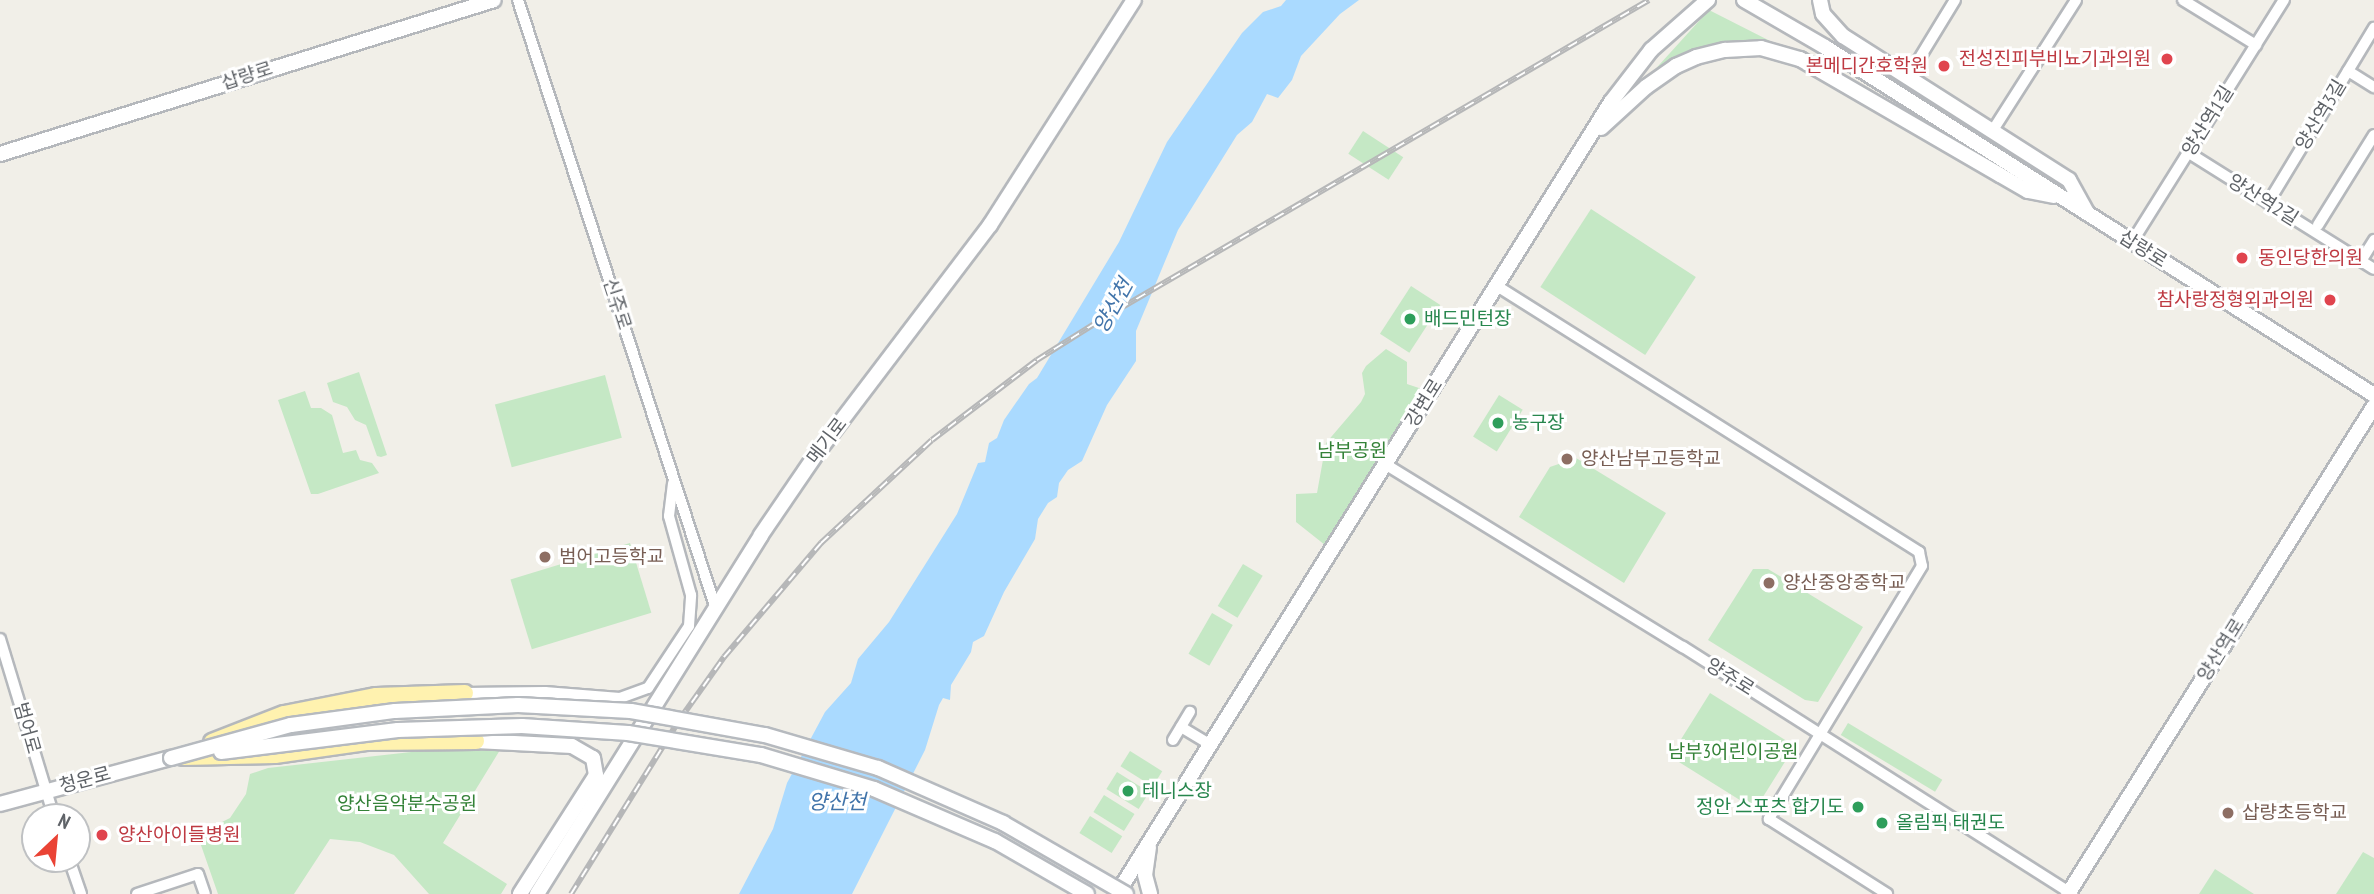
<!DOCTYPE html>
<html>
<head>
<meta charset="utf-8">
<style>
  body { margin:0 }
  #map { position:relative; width:2374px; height:894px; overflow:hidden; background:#f1efe8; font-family:"PT Sans Narrow","Noto Sans KR",sans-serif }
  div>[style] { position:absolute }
  .green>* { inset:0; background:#c5e8c5; transform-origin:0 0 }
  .water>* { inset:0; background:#aadaff }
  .roads { filter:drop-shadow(2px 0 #b5b8bc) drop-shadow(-2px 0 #b5b8bc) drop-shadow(0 2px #b5b8bc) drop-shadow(0 -2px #b5b8bc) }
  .street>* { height:10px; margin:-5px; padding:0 5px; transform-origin:5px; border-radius:5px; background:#fff }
  .secondary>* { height:14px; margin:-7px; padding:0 7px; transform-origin:7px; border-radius:7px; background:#fff }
  .primary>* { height:16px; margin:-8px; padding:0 8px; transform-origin:8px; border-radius:8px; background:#fff2af }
  .rail>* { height:6px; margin-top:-3px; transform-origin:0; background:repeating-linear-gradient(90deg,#fff 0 10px,#b6b7b8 0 20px); box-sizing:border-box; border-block:2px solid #b6b7b8 }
  .bridges { filter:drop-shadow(2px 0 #b6babf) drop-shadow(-2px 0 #b6babf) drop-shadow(0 2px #b6babf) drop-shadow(0 -2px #b6babf) }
  .secondary-bridge>* { height:14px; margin:-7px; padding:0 7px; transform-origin:7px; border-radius:7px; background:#fff }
  .dots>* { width:19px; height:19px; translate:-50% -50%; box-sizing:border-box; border:4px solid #fff; border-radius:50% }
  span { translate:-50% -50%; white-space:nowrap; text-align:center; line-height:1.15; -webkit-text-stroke:6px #fff; paint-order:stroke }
  .health-label { font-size:19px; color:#be3a42 }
  .right { translate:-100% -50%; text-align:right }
  .left { translate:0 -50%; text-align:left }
  .street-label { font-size:19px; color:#5f6368 }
  .leisure-label { font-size:19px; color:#27864d }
  .park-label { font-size:19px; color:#348238 }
  .education-label { font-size:19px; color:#785e54 }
  .water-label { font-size:21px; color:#4174aa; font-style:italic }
  .north { position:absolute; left:21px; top:803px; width:70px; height:70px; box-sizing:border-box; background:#fff; border:2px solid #bfc1c3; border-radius:50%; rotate:26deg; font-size:19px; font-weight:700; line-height:28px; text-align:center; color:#5f6368 }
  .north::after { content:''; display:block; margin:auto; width:24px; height:32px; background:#ea4335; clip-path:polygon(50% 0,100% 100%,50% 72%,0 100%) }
</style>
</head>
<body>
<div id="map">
  <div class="green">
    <i style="clip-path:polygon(1709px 10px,1776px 44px,1757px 43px,1690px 52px,1650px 75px)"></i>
    <i style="left:1363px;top:131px;width:48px;height:27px;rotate:33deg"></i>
    <i style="left:1591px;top:209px;width:125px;height:93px;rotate:33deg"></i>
    <i style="left:1411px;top:286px;width:35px;height:57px;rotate:33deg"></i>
    <i style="clip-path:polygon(1386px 349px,1407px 362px,1407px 384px,1422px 389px,1325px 545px,1296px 522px,1296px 494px,1317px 493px,1326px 443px,1361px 402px,1365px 394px,1362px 373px,1366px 366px)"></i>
    <i style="clip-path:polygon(359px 372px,387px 455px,381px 457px,377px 456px,366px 425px,355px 420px,347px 407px,333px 402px,327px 383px)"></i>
    <i style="left:605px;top:375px;width:65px;height:114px;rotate:75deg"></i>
    <i style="clip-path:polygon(305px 391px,311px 408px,321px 408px,332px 415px,343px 453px,356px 450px,360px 460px,372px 463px,379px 473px,318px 494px,311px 494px,278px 400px)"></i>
    <i style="left:1499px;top:395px;width:28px;height:49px;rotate:32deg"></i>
    <i style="clip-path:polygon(1576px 458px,1666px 513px,1624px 583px,1519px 517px,1550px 467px)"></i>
    <i style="left:630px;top:543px;width:73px;height:125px;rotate:73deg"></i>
    <i style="left:1243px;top:564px;width:23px;height:49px;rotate:31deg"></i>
    <i style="clip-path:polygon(1753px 569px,1768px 569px,1863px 627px,1818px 702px,1805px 700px,1708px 640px)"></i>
    <i style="left:1212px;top:613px;width:24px;height:47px;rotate:30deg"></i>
    <i style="left:1710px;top:693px;width:100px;height:75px;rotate:32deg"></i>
    <i style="left:1848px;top:723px;width:110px;height:14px;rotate:31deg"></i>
    <i style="clip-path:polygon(456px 747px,500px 750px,443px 843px,507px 884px,501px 894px,429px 894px,394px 855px,360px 842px,330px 839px,294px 894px,218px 894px,195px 828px,214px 826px,230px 818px,246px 794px,250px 774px,268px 768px)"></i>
    <i style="left:1130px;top:751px;width:38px;height:18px;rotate:32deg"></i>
    <i style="left:1117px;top:772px;width:38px;height:20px;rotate:32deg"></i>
    <i style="left:1104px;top:795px;width:36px;height:20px;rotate:32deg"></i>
    <i style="left:1090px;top:816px;width:38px;height:20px;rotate:32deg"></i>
    <i style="clip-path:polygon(2363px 852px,2374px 858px,2374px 894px,2336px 894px)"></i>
    <i style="clip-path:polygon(2215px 869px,2254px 894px,2199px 894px)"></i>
  </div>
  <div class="water">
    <i style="clip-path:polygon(1286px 0,1359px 0,1340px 14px,1301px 56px,1292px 80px,1278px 98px,1267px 94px,1252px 122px,1237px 135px,1178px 230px,1136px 331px,1136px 361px,1107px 405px,1082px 461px,1068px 470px,1059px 483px,1057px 497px,1048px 503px,1038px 519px,1035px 539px,1004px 592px,984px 636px,973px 642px,971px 652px,951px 685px,950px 700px,943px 698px,939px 705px,925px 750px,852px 894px,739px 894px,773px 829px,787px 783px,825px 712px,851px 683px,858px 659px,889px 622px,957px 514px,978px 463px,985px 462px,989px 443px,997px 438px,1004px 420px,1029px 384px,1037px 378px,1119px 242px,1167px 142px,1242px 33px,1263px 12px,1281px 6px)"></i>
  </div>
  <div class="roads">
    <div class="street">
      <i style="left:518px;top:0;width:640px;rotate:71.99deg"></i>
      <i style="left:2183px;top:0;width:86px;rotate:31.7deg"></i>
      <i style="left:2348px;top:71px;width:31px;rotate:32deg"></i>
      <i style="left:1908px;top:77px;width:90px;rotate:-58.6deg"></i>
      <i style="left:1993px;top:130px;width:154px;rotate:-57.4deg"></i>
      <i style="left:2189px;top:153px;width:218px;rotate:32.1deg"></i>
      <i style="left:2268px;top:203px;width:205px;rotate:-58.8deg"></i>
      <i style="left:2318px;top:225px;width:106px;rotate:-58.1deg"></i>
      <i style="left:2132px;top:242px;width:286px;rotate:-57.9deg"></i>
      <i style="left:2361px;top:261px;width:25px;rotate:-58deg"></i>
      <i style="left:1497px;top:286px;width:499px;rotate:32.2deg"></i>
      <i style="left:1919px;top:552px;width:14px;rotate:78deg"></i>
      <i style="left:1922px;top:566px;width:296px;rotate:121.2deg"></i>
      <i style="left:1769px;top:819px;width:140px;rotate:32.4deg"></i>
      <i style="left:1385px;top:464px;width:350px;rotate:31.6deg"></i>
      <i style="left:1683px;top:647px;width:461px;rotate:32.4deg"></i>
      <i style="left:0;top:639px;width:186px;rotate:73.1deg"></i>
      <i style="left:465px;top:693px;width:80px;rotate:-0.7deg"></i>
      <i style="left:545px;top:692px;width:75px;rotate:4.6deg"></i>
      <i style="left:620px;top:698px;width:30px;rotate:-20deg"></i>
      <i style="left:648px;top:688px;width:74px;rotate:-56.5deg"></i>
      <i style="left:689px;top:626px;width:31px;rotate:-86deg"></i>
      <i style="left:691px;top:595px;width:82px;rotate:-105.6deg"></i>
      <i style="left:669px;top:516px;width:33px;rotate:-83deg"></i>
      <i style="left:1181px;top:727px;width:33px;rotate:31deg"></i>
      <i style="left:1173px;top:740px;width:33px;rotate:-59deg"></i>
      <i style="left:69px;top:859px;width:37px;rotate:71deg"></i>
      <i style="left:137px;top:894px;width:64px;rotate:-18.2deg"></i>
      <i style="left:198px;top:874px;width:21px;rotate:71deg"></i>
    </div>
    <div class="secondary">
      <i style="left:1744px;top:0;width:94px;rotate:30.1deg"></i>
      <i style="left:1825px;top:47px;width:650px;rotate:32.37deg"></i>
      <i style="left:1820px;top:0;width:14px;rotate:78deg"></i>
      <i style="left:1823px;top:14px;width:30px;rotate:48deg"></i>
      <i style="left:1843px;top:36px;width:268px;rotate:32.5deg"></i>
      <i style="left:2069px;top:180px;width:38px;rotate:61deg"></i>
      <i style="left:1601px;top:128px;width:61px;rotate:-42.3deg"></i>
      <i style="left:1646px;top:87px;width:37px;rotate:-35deg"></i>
      <i style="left:1676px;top:66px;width:22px;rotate:-24deg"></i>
      <i style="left:1696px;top:57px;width:30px;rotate:-14deg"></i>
      <i style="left:1725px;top:50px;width:36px;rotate:-3deg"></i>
      <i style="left:1761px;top:48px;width:41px;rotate:15.8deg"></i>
      <i style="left:1800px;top:59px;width:231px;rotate:30.1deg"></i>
      <i style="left:2000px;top:175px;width:32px;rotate:30deg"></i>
      <i style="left:2028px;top:191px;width:26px;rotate:11deg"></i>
      <i style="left:0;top:154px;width:517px;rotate:-17.31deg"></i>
      <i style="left:476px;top:741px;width:96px;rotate:3deg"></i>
      <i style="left:572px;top:746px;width:24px;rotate:30deg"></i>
      <i style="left:593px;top:758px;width:17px;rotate:80deg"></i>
      <i style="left:596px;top:775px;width:141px;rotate:122.6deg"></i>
      <i style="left:0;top:804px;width:177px;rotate:-15.1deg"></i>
      <i style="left:1149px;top:847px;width:28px;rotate:98deg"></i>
      <i style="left:1145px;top:875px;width:20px;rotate:75deg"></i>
      <i style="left:537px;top:894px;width:423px;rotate:-58deg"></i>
      <i style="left:761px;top:535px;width:99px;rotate:-55.7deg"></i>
      <i style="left:817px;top:453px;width:286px;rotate:-52.8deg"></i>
      <i style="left:990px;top:225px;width:267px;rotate:-57.4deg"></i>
      <i style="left:1117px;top:894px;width:933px;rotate:-58.05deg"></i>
      <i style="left:1611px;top:102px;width:66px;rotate:-52.4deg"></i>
      <i style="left:1651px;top:50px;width:76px;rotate:-41.3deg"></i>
      <i style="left:2068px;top:894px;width:576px;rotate:-57.91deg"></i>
    </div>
    <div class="primary">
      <i style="left:212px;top:742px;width:77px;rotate:-21.3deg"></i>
      <i style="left:284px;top:714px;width:94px;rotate:-11.1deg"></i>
      <i style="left:376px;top:696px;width:89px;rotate:-1.9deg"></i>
      <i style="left:183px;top:757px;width:92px;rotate:-1.2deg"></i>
      <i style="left:275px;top:755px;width:92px;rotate:-8.1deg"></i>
      <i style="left:366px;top:742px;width:110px;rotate:-0.5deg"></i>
    </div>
  </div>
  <div class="rail">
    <i style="left:571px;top:894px;width:206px;rotate:-58.1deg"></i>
    <i style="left:680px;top:719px;width:76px;rotate:-54.6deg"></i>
    <i style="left:724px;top:657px;width:150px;rotate:-49.6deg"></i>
    <i style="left:821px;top:543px;width:151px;rotate:-42.9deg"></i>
    <i style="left:932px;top:440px;width:132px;rotate:-37.3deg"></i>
    <i style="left:1037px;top:360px;width:77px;rotate:-32.2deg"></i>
    <i style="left:1102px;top:319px;width:633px;rotate:-30.25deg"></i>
  </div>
  <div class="bridges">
    <div class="secondary-bridge">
      <i style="left:221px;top:752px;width:178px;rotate:-7.1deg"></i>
      <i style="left:398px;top:730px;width:124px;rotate:-1.8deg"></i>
      <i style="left:522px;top:726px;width:106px;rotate:3.8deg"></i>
      <i style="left:628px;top:733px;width:135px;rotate:9.4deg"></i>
      <i style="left:761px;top:755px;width:118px;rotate:16.7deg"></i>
      <i style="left:874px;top:789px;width:132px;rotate:23.3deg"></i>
      <i style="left:995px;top:841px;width:106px;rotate:29.9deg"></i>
      <i style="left:171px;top:758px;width:124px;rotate:-15.4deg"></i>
      <i style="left:291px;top:725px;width:105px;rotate:-7.7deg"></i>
      <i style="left:395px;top:711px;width:123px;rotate:-2.8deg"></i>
      <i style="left:518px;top:705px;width:113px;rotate:3deg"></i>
      <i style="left:631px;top:711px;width:136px;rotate:10.2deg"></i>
      <i style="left:765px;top:735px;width:118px;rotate:16.3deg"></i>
      <i style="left:878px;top:768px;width:137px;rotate:23.7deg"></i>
      <i style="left:1003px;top:823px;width:142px;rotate:30deg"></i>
    </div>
  </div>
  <div class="dots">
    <i style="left:2167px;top:59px;background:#e0444e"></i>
    <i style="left:1944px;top:66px;background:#e0444e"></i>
    <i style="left:2242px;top:258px;background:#e0444e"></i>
    <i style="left:2330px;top:300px;background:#e0444e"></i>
    <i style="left:1410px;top:319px;background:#2e9e5b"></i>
    <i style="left:1498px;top:423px;background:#2e9e5b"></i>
    <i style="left:1567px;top:459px;background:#8d6e63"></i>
    <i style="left:545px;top:557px;background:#8d6e63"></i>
    <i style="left:1769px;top:583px;background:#8d6e63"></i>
    <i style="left:1128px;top:791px;background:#2e9e5b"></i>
    <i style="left:1858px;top:807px;background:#2e9e5b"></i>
    <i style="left:2228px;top:813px;background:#8d6e63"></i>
    <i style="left:1882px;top:823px;background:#2e9e5b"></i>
    <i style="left:102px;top:835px;background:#e0444e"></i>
  </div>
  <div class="health-label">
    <span class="right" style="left:2151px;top:59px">전성진피부비뇨기과의원</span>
    <span class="right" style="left:1928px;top:66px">본메디간호학원</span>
    <span class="left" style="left:2258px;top:258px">동인당한의원</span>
    <span class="right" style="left:2314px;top:300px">참사랑정형외과의원</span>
    <span class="left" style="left:118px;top:835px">양산아이들병원</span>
  </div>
  <div class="street-label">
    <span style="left:247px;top:76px;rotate:-18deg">삽량로</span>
    <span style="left:2321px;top:115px;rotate:-59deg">양산역3길</span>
    <span style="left:2208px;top:121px;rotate:-58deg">양산역1길</span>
    <span style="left:2263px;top:200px;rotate:32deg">양산역2길</span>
    <span style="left:2143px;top:249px;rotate:32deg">삽량로</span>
    <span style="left:617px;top:304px;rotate:72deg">신주로</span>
    <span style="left:1424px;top:403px;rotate:-58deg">강변로</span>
    <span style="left:827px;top:441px;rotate:-53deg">메기로</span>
    <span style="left:2221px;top:650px;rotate:-58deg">양산역로</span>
    <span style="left:1730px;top:677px;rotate:32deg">양주로</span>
    <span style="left:27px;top:728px;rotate:74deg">범어로</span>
    <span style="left:85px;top:780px;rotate:-15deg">청운로</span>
  </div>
  <div class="leisure-label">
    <span class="left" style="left:1424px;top:319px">배드민턴장</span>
    <span class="left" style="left:1512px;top:423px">농구장</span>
    <span class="left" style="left:1142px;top:791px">테니스장</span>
    <span class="right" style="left:1844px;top:807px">정안 스포츠 합기도</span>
    <span class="left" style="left:1896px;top:823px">올림픽 태권도</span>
  </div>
  <div class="park-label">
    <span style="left:1352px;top:451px">남부공원</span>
    <span style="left:1733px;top:752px">남부3어린이공원</span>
    <span style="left:407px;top:804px">양산음악분수공원</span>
  </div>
  <div class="education-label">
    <span class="left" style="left:1581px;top:459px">양산남부고등학교</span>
    <span class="left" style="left:559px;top:557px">범어고등학교</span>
    <span class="left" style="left:1783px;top:583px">양산중앙중학교</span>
    <span class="left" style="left:2242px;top:813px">삽량초등학교</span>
  </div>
  <div class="water-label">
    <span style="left:1113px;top:306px;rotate:-61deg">양산천</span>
    <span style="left:837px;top:802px">양산천</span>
  </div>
  <div class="north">N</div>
</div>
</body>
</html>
